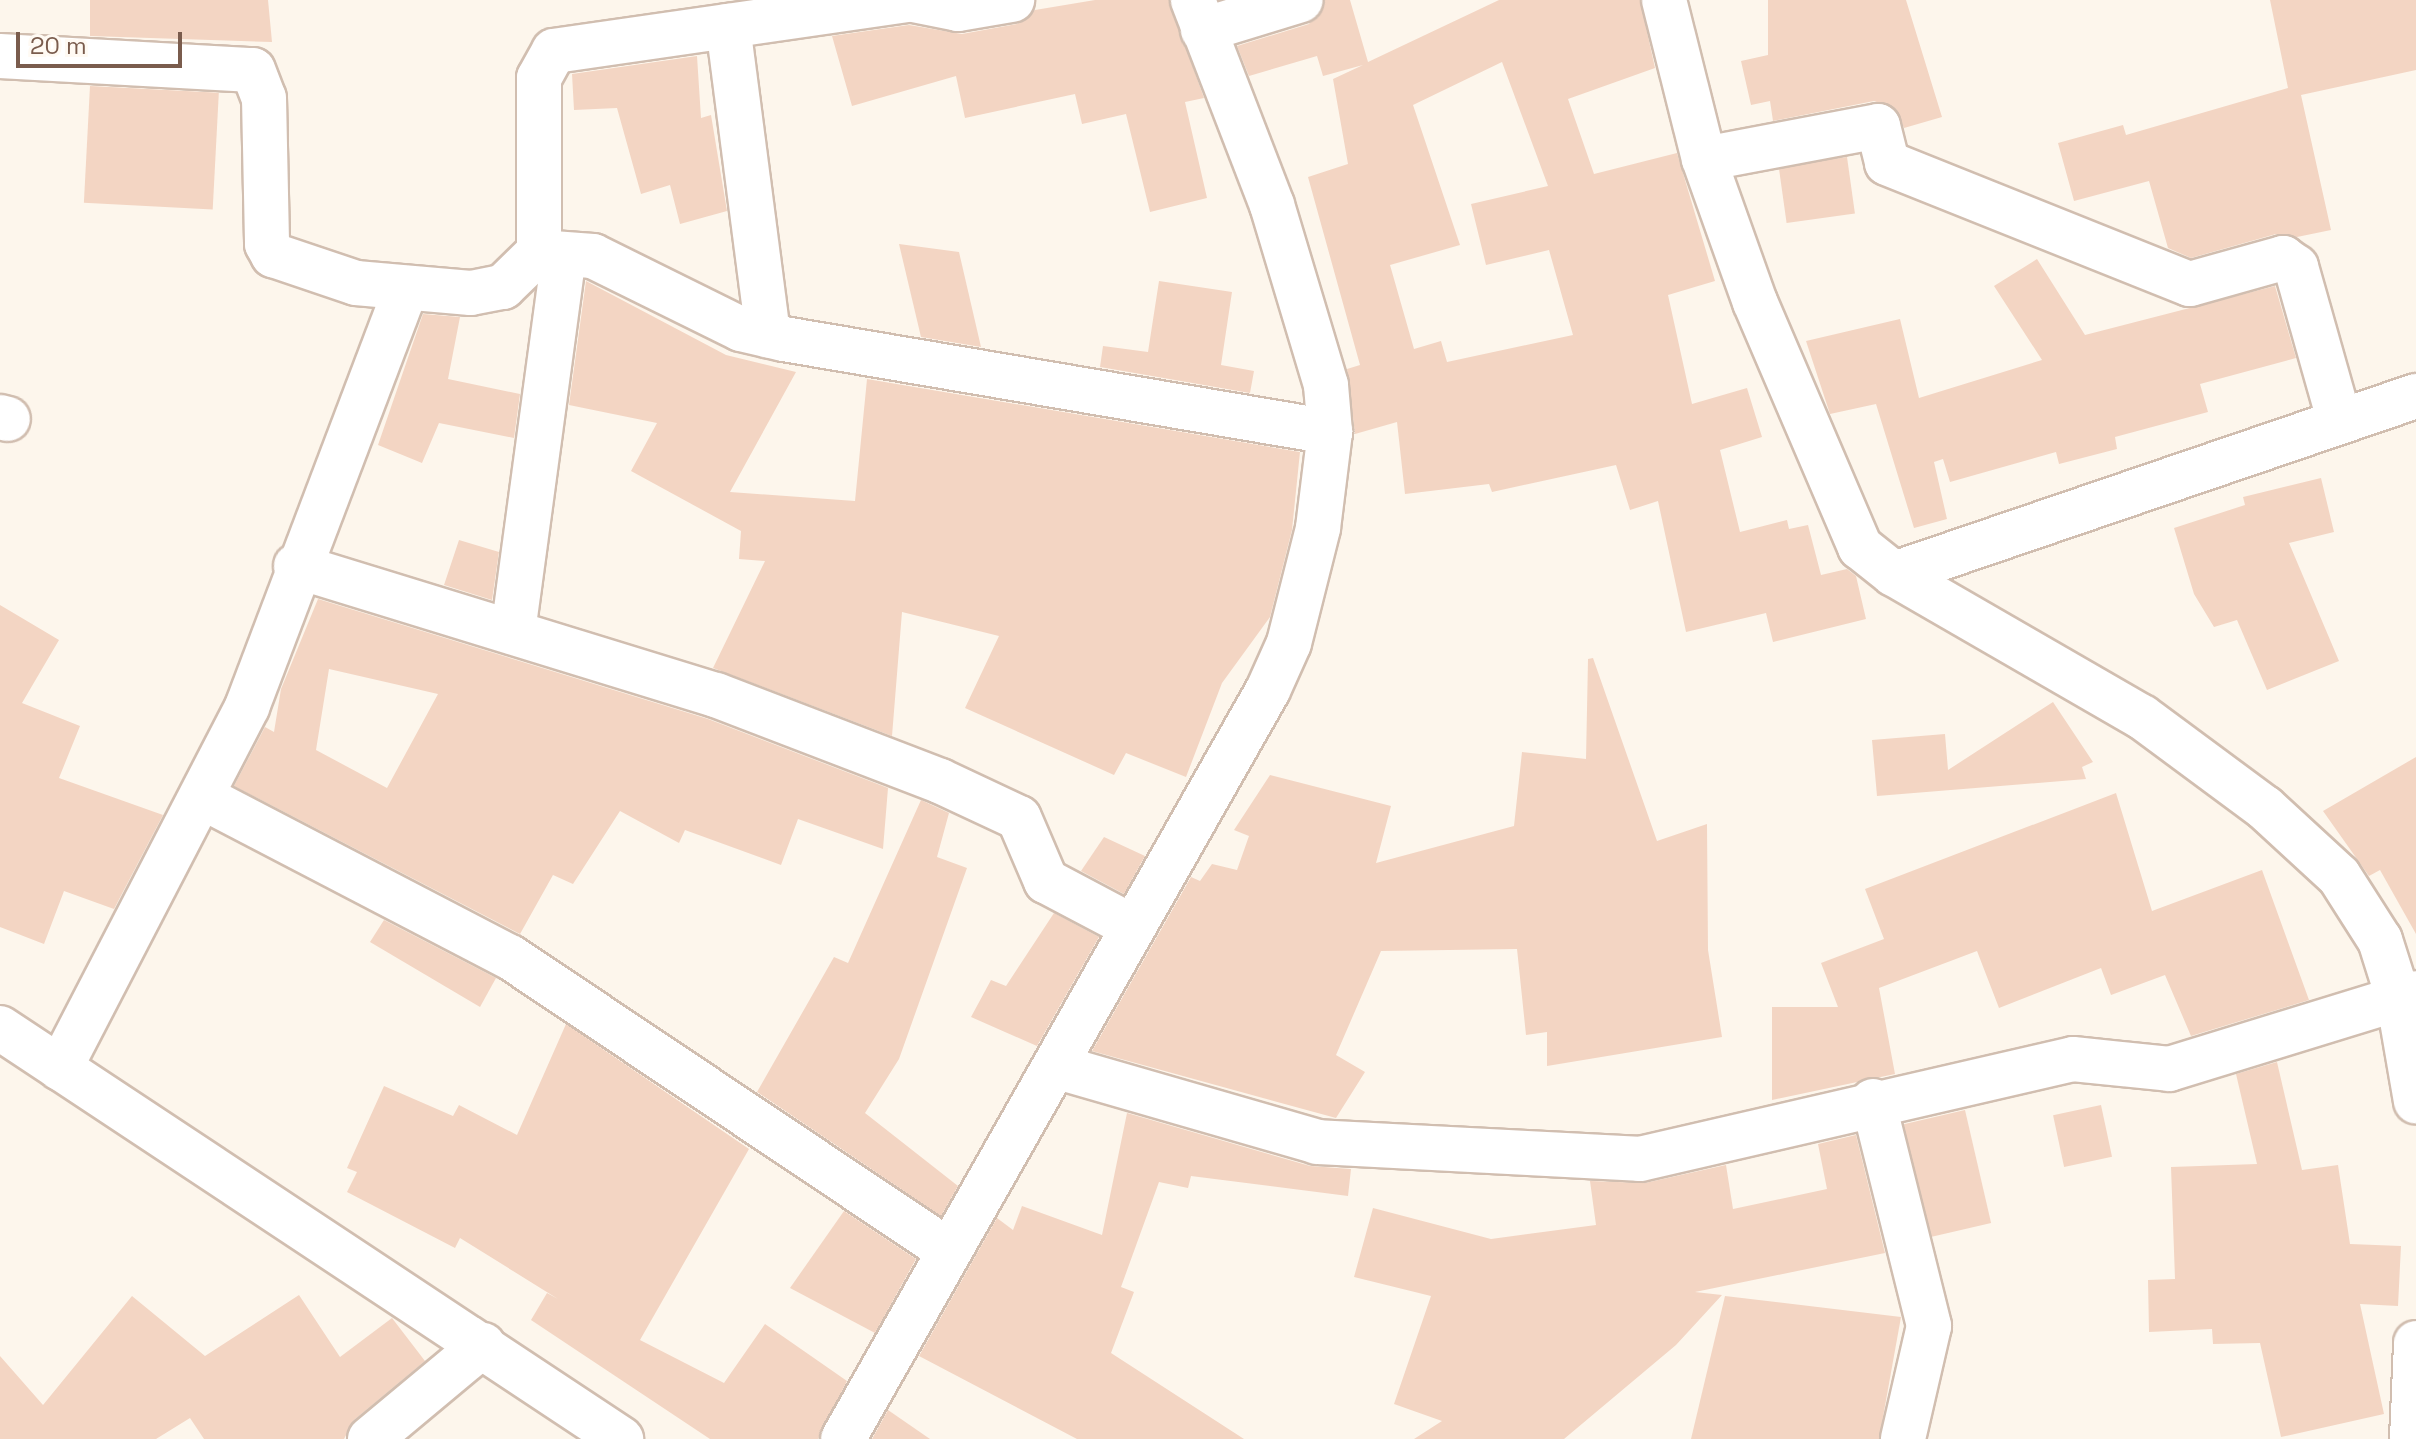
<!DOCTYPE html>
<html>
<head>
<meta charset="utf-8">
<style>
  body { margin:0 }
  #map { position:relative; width:2416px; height:1439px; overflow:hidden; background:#fdf6ec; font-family:"Space Grotesk",sans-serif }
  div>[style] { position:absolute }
  .building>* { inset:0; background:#f3d5c3; transform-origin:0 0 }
  .roads { filter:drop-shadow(2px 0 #d1beb0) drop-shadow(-2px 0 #d1beb0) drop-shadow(0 2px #d1beb0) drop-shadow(0 -2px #d1beb0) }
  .street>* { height:44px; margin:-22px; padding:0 22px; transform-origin:22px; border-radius:22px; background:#fff }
  .secondary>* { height:44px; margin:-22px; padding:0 22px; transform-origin:22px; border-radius:22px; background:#fff }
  span { translate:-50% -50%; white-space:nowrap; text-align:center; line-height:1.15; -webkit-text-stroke:6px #fffaf3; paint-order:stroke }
  .scale { position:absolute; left:16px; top:32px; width:166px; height:36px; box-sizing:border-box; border:4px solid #7a5c4d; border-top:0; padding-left:10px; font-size:24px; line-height:28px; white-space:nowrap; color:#7a5c4d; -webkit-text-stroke:6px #fffaf3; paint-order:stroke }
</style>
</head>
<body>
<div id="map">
  <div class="building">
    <i style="clip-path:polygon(90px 0,268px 0,272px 42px,90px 36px)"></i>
    <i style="clip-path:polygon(1095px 0,1169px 0,1204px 98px,1185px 102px,1207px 198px,1150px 212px,1126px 114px,1082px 124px,1075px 94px,965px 118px,956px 76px,852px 106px,832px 36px,909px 25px,962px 34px,1017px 24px,1035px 10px)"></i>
    <i style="clip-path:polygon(evenodd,1325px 0,1350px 0,1368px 62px,1499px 0,1640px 0,1655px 68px,1568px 99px,1594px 174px,1677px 153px,1715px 281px,1668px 295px,1692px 404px,1747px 388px,1762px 437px,1720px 450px,1740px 532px,1787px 520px,1789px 529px,1808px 525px,1821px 575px,1847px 569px,1856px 576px,1866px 619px,1773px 642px,1766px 613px,1686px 632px,1658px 501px,1630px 510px,1616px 465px,1492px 492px,1489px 484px,1405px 494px,1397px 422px,1355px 434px,1347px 369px,1360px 365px,1308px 177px,1348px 164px,1333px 79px,1363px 65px,1323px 76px,1317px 56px,1249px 76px,1237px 46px,1309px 24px,1325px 0,1502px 62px,1548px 186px,1471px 204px,1486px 265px,1549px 250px,1573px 335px,1447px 362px,1441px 341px,1414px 349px,1390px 265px,1460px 245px,1413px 105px,1502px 62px)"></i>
    <i style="clip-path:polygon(1768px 0,1906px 0,1942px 117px,1904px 128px,1896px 109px,1874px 101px,1773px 121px,1770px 101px,1751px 105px,1741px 61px,1768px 55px)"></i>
    <i style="clip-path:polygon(2270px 0,2416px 0,2416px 70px,2301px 95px,2331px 230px,2297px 237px,2276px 234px,2191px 258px,2168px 248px,2149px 181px,2074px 201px,2058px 143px,2123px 125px,2126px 135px,2288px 88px)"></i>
    <i style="clip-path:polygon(697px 56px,701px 118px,711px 115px,727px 211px,680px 224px,670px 185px,641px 194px,617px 108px,574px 110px,572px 74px)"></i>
    <i style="left:90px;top:86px;width:129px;height:117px;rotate:3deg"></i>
    <i style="left:1847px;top:157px;width:57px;height:69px;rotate:82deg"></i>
    <i style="clip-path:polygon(899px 244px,959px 252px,981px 347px,921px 337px)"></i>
    <i style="clip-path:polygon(2037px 259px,2085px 335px,2275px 286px,2296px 358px,2200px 384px,2208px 412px,2115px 437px,2117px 449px,2059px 464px,2056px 452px,1950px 482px,1943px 459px,1934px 462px,1947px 519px,1914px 528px,1876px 404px,1830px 414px,1806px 341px,1900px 319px,1919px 398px,2042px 360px,1994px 286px)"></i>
    <i style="clip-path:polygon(586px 281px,726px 355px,796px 372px,730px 492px,855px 501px,867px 379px,1300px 452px,1292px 530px,1270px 617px,1222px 683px,1186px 777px,1126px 753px,1114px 775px,965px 708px,999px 636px,902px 612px,892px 736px,713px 668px,765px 561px,739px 559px,741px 531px,631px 471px,657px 423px,569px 405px)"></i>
    <i style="clip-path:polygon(1159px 281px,1232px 292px,1221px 365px,1254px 371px,1250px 393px,1100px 367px,1103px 346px,1148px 352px)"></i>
    <i style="clip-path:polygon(423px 314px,460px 317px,448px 379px,520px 394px,514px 438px,439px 423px,422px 463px,378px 445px)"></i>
    <i style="clip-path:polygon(2321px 478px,2334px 532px,2289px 543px,2339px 661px,2267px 690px,2237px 620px,2214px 627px,2194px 594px,2174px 528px,2245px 505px,2243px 497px)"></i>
    <i style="clip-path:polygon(459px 540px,499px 552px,492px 600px,444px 585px)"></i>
    <i style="clip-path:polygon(evenodd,318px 599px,708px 719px,888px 788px,883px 849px,798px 819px,781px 865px,685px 830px,679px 843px,620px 811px,573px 884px,553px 875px,520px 934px,234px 786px,265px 727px,274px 732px,281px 689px,318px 599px,329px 669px,438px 694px,387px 788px,316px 750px,329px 669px)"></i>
    <i style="clip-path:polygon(0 605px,59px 640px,22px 703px,80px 726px,59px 778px,163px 815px,114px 909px,64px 891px,44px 944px,0 927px)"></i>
    <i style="clip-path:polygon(1593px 658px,1657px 841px,1707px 824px,1708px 950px,1722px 1037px,1547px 1066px,1547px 1032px,1526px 1035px,1517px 949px,1381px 951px,1336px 1055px,1365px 1072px,1336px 1118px,1092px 1051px,1191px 877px,1200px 881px,1212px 864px,1237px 870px,1249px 836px,1234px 830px,1270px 775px,1391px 806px,1376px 863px,1514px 826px,1522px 752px,1586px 759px,1588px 659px)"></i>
    <i style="clip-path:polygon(2053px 702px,2093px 762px,2082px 767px,2086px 779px,1877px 796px,1872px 740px,1945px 734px,1948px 770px)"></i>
    <i style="clip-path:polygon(2416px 757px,2416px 934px,2380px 870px,2369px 876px,2323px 811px)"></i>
    <i style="clip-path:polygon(2116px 793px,2152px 911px,2262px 870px,2309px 1000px,2191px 1036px,2165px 975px,2111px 995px,2101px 968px,1999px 1008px,1977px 951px,1879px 988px,1895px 1074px,1772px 1100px,1772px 1007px,1838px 1007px,1821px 963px,1884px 939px,1865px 889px)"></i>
    <i style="clip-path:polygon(921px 800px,949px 813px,937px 857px,967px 868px,899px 1059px,865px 1113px,958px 1186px,941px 1216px,757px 1092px,834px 957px,848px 963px)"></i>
    <i style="clip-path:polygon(1104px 837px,1145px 856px,1124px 894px,1081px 871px)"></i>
    <i style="clip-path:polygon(1054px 913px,1099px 937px,1037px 1046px,971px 1017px,991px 980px,1006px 986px)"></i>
    <i style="clip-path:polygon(384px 920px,496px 978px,480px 1007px,370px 942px)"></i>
    <i style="clip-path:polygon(566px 1024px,749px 1149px,640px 1340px,724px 1383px,765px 1324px,847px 1381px,818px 1439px,710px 1439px,531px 1320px,547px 1293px,558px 1299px,460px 1238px,455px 1248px,347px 1192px,357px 1172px,347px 1168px,384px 1086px,453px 1116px,459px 1105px,517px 1135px)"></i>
    <i style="clip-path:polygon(2277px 1062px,2302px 1170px,2338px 1165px,2350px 1244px,2401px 1246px,2398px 1306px,2360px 1304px,2384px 1414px,2281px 1437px,2260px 1343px,2213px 1344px,2212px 1329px,2149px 1332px,2148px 1280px,2175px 1279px,2171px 1167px,2257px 1164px,2236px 1074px)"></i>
    <i style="left:2101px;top:1105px;width:53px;height:49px;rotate:78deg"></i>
    <i style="left:1965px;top:1110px;width:116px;height:63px;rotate:77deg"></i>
    <i style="clip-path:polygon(1127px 1113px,1310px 1166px,1351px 1169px,1348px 1196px,1191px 1176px,1188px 1188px,1159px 1182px,1121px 1287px,1134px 1292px,1111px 1353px,1244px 1439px,1077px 1439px,919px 1356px,997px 1218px,1013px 1230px,1022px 1206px,1102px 1235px)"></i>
    <i style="clip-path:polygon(1856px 1135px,1885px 1253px,1695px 1292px,1722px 1295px,1676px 1345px,1564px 1439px,1414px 1439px,1442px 1421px,1394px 1404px,1431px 1296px,1354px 1277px,1373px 1208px,1491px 1239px,1596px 1225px,1590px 1181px,1645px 1183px,1726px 1165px,1733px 1209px,1827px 1189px,1818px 1144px)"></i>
    <i style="clip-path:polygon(844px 1211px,916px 1259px,875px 1333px,790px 1288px)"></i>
    <i style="clip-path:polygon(299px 1295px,340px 1357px,392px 1318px,425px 1361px,354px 1420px,344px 1439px,204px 1439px,190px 1418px,156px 1439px,0 1439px,0 1356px,43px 1405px,132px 1296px,205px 1356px)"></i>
    <i style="clip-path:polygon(1725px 1296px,1901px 1317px,1879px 1439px,1691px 1439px)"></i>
    <i style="clip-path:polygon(888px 1410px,930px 1439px,872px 1439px)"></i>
  </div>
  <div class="roads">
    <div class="street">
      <i style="left:913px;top:0;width:46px;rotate:11.3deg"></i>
      <i style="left:958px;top:9px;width:55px;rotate:-9.5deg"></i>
      <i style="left:1664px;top:0;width:164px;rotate:75.9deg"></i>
      <i style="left:1704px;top:159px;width:152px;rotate:70.4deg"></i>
      <i style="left:1755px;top:302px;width:267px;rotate:66.8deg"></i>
      <i style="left:1860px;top:547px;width:43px;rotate:38.5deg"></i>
      <i style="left:1894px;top:574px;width:286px;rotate:30deg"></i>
      <i style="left:2142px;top:717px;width:153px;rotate:36.5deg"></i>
      <i style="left:2265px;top:808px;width:100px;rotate:42.6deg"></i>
      <i style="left:2339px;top:876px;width:76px;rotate:57.4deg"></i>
      <i style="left:2380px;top:940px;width:60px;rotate:72.5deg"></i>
      <i style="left:2398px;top:997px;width:106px;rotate:80.2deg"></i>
      <i style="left:728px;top:26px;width:312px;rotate:82.6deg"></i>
      <i style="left:1203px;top:30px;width:102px;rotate:-17deg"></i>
      <i style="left:0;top:56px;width:253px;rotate:3.2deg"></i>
      <i style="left:253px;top:70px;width:30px;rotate:69deg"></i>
      <i style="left:264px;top:98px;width:146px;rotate:88.8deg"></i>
      <i style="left:267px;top:244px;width:13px;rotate:61deg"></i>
      <i style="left:273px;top:255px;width:88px;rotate:18.6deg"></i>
      <i style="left:356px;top:283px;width:115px;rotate:5deg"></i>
      <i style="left:471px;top:293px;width:33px;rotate:-11deg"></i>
      <i style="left:503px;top:287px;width:50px;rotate:-44.2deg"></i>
      <i style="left:539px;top:252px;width:174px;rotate:-90deg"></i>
      <i style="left:539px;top:78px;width:31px;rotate:-61deg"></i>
      <i style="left:554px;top:51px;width:356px;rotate:-8.2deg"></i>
      <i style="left:1704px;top:159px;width:177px;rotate:-10.7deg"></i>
      <i style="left:1878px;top:126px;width:38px;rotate:76deg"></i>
      <i style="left:1887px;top:163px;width:326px;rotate:21.8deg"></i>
      <i style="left:2190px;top:284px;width:97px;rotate:-15.6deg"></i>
      <i style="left:2283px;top:258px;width:16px;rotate:35deg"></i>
      <i style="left:2296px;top:267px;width:158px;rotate:74.2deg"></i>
      <i style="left:539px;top:252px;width:54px;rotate:4.2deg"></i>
      <i style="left:593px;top:256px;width:165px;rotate:26.3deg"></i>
      <i style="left:741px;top:329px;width:44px;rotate:13.1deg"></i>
      <i style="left:784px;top:339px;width:554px;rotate:9.67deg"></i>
      <i style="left:0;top:417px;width:8px;rotate:14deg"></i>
      <i style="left:296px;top:566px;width:439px;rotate:17.1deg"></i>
      <i style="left:716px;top:695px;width:240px;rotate:21deg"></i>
      <i style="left:940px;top:781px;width:87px;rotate:25.1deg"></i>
      <i style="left:1019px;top:818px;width:69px;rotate:66.8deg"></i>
      <i style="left:1046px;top:881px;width:96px;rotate:27.9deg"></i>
      <i style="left:1894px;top:574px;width:552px;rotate:-18.83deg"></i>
      <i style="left:513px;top:632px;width:379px;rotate:-82.3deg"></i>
      <i style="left:204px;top:798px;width:345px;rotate:27.5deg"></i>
      <i style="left:510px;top:957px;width:528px;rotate:33.81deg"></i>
      <i style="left:1058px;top:1067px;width:270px;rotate:16.1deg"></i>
      <i style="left:1317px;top:1142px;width:323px;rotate:3deg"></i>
      <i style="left:1640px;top:1159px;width:444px;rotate:-13deg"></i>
      <i style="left:2073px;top:1059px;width:97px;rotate:5.9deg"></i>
      <i style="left:2169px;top:1069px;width:258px;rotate:-17.1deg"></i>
      <i style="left:60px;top:1068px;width:407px;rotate:-62.6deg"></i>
      <i style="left:247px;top:707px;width:448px;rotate:-69.2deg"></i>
      <i style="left:1873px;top:1101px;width:232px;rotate:76deg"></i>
      <i style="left:1929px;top:1326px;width:116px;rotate:103deg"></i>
      <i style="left:370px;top:1439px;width:147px;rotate:-39.8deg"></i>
      <i style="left:843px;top:1439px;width:861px;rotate:-60.43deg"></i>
      <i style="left:1268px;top:690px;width:51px;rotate:-65.9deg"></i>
      <i style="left:1289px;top:643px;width:119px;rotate:-75.8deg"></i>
      <i style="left:1318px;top:528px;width:97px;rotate:-82.9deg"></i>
      <i style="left:1330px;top:432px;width:47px;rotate:-94.9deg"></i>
      <i style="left:1326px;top:385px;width:188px;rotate:-106.7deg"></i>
      <i style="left:1272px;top:205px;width:220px;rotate:-111.1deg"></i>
      <i style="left:2412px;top:1439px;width:96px;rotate:-87.6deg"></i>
    </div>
    <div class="secondary">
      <i style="left:0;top:1028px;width:745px;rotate:33.5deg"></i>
    </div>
  </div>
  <div class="scale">20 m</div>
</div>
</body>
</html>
